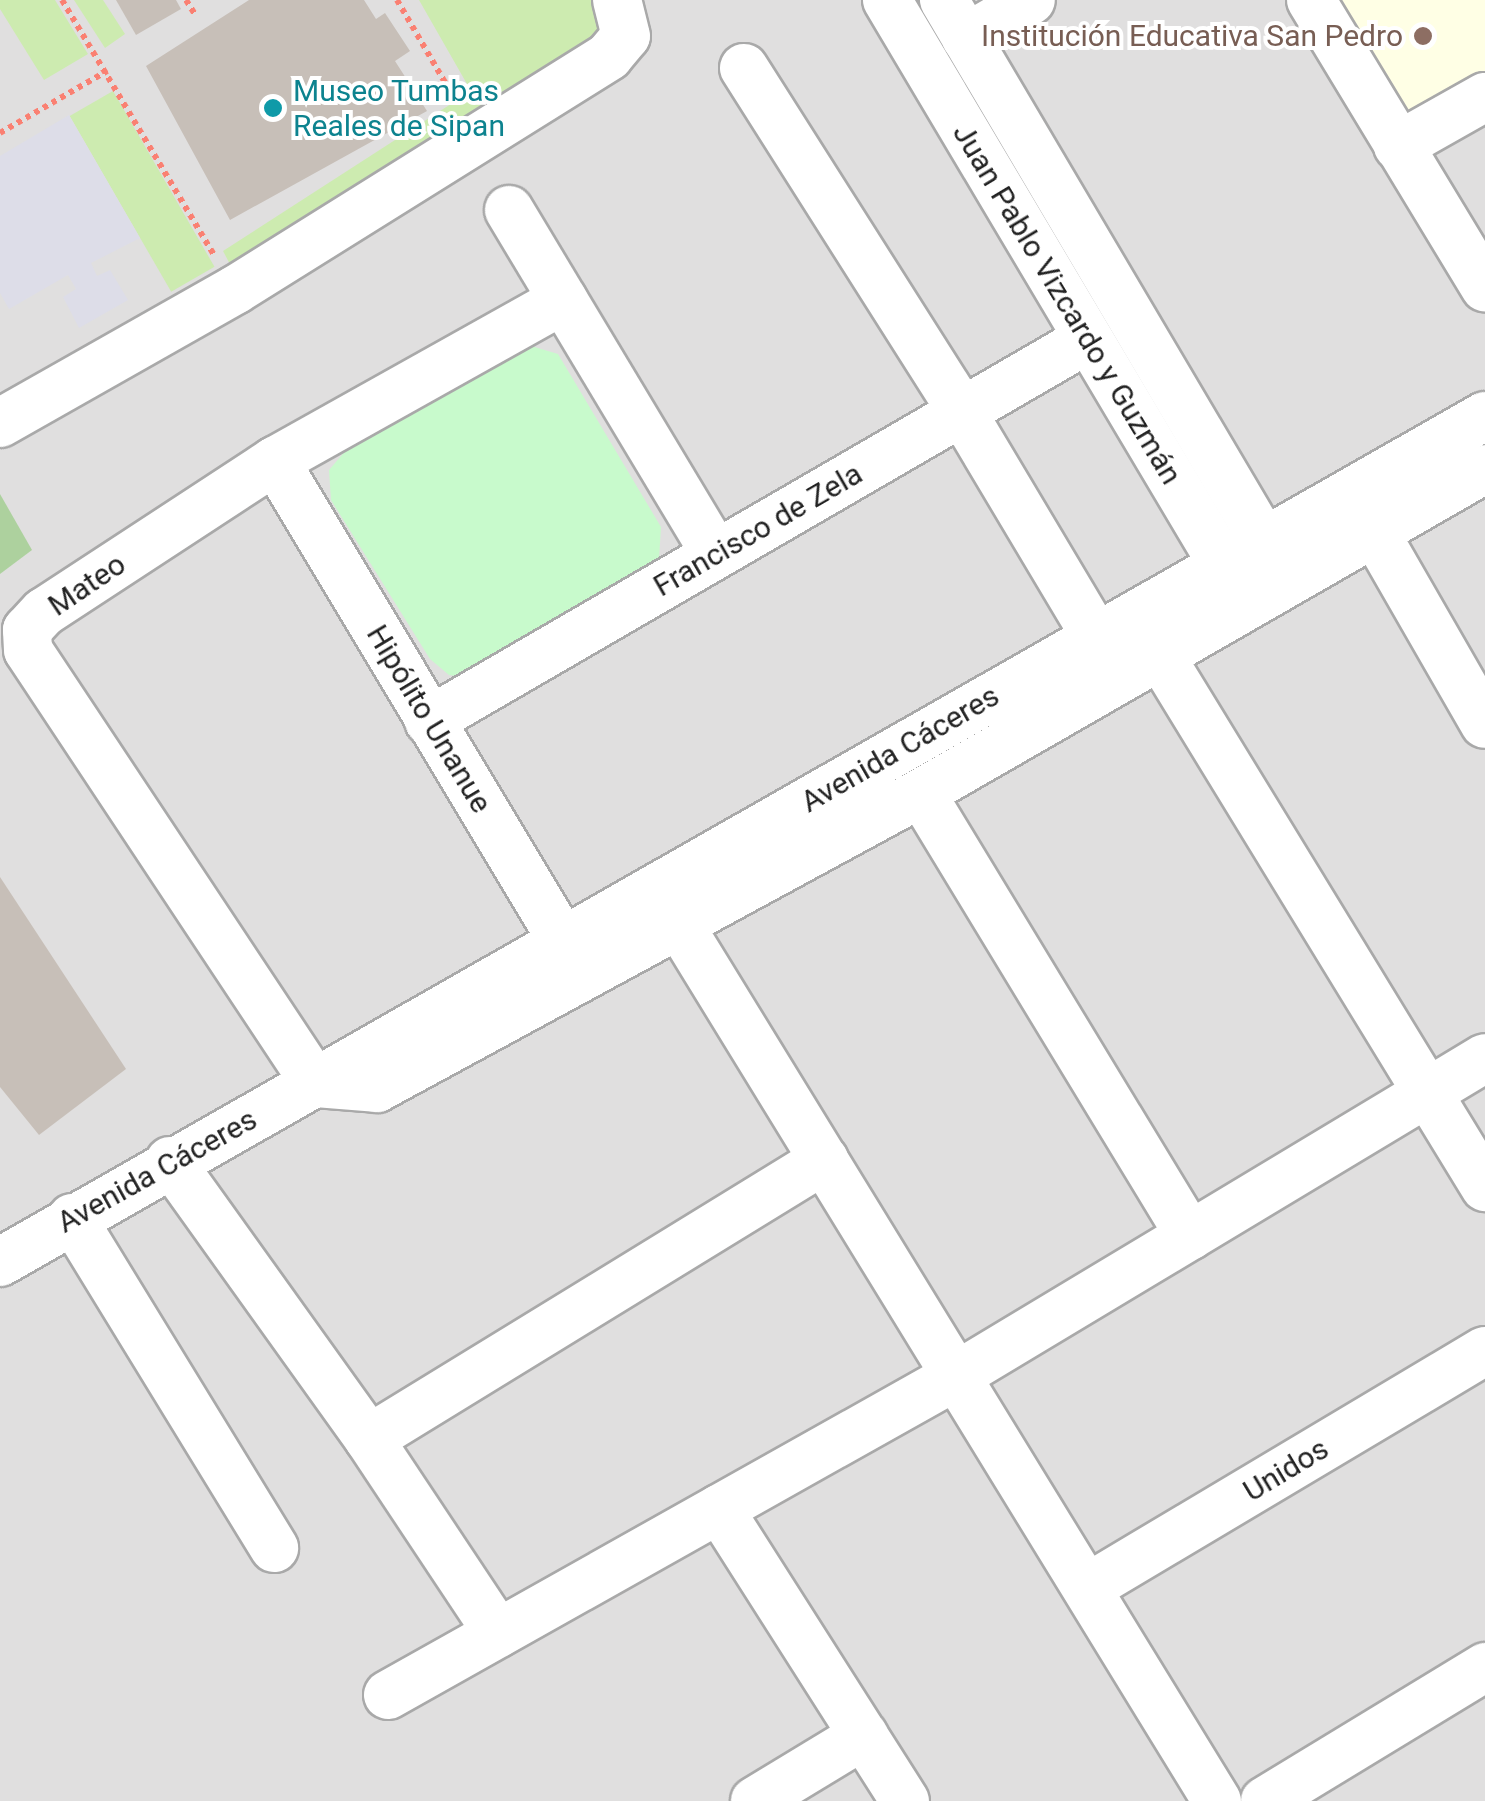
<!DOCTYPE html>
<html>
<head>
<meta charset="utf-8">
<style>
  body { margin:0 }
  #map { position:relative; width:1485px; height:1801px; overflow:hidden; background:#f2efe9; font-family:Roboto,sans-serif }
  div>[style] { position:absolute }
  .residential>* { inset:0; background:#e0dfdf; transform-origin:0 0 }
  .education>* { inset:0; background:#ffffe5 }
  .grass>* { inset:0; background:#cdebb0; transform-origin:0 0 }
  .forest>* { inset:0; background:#add19e }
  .park>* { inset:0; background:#c8facc }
  .plaza>* { inset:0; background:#dddde8 }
  .building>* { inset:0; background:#c7bfb8 }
  .path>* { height:6px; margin-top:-3px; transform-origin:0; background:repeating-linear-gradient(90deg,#fa8072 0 5px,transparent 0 10px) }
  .roads { filter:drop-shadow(2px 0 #a9a9a9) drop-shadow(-2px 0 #a9a9a9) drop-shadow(0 2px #a9a9a9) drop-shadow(0 -2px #a9a9a9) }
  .minor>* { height:48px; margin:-24px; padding:0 24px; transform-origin:24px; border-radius:24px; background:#fff }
  .dots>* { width:28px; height:28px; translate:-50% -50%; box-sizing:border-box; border:5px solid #fff; border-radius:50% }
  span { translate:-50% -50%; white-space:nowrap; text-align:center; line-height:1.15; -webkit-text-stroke:8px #fff; paint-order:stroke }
  .education-label { font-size:30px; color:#785e54 }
  .right { translate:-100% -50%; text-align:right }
  .culture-label { font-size:30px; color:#0d838f }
  .left { translate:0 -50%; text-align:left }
  .street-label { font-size:30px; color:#222 }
</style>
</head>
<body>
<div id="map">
  <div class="residential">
    <i style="left:0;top:0;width:1485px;height:1801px"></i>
  </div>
  <div class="education">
    <i style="clip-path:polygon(1339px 0,1485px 0,1485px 73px,1411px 117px)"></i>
  </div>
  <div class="grass">
    <i style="clip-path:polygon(0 0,55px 0,88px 54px,44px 80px,0 9px)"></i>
    <i style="clip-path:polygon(74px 0,103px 0,125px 34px,105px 48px)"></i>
    <i style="clip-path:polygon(419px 0,592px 0,615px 39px,232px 268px,223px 251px,471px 91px)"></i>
    <i style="left:113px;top:91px;width:203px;height:50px;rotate:60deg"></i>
  </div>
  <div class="forest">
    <i style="clip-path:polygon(0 494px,32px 550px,0 574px)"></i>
  </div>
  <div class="park">
    <i style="clip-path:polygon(531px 346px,558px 354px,661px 527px,659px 559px,464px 677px,449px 675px,430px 659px,331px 500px,329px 470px,347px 449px,516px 350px)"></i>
  </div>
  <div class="plaza">
    <i style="clip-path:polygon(69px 115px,140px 238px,91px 263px,97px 276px,110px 270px,128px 300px,79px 328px,63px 297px,76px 289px,68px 275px,9px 309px,0 293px,0 156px)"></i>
  </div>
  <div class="building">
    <i style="clip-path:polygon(116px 0,176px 0,181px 9px,136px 35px)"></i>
    <i style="clip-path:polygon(249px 0,364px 0,376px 19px,385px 13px,410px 51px,395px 61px,427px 111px,230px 220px,146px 66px)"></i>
    <i style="clip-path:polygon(0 877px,126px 1069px,39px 1135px,0 1087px)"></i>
  </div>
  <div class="path">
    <i style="left:62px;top:0;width:299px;rotate:59.2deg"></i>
    <i style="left:186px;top:0;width:19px;rotate:58deg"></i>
    <i style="left:397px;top:0;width:99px;rotate:59.8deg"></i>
    <i style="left:0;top:133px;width:124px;rotate:-30.1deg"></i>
  </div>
  <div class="roads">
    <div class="minor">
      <i style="left:887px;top:0;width:687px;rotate:59.25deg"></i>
      <i style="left:944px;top:0;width:659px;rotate:59.42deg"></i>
      <i style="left:1311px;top:0;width:336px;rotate:58.8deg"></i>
      <i style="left:966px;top:38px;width:75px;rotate:-30.3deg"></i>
      <i style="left:744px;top:68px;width:407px;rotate:57.6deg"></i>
      <i style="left:962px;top:412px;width:262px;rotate:59.2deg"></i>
      <i style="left:1398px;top:146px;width:100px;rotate:-29.4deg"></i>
      <i style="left:509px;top:210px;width:401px;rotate:59deg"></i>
      <i style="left:0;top:423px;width:270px;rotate:-29.5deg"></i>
      <i style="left:235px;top:290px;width:441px;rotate:-32deg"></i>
      <i style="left:609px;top:56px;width:26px;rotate:-50deg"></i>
      <i style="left:626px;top:36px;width:37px;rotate:-104deg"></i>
      <i style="left:275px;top:461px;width:593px;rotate:59.07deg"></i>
      <i style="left:1375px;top:533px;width:220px;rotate:60.1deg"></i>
      <i style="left:1145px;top:631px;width:652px;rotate:58.55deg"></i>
      <i style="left:429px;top:721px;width:759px;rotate:-30.11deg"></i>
      <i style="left:921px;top:793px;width:518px;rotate:58.73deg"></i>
      <i style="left:664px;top:900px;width:1057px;rotate:58.46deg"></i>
      <i style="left:315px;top:1083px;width:62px;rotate:4.6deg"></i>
      <i style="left:377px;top:1088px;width:619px;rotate:-28.47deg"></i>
      <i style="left:921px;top:793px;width:650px;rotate:-29.88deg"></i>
      <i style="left:315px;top:1083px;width:519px;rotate:-123.54deg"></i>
      <i style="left:28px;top:650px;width:20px;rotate:-93deg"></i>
      <i style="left:27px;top:630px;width:25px;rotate:-47deg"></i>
      <i style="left:44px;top:612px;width:276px;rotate:-33.2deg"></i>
      <i style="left:275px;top:461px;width:330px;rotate:-29.2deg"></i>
      <i style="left:170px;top:1161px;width:342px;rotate:54.4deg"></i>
      <i style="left:369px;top:1439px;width:233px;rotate:56.4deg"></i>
      <i style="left:72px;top:1218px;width:387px;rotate:58.5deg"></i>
      <i style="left:0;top:1262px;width:1709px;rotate:-29.67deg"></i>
      <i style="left:369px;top:1439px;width:534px;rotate:-31.52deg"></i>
      <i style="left:719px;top:1509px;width:346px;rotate:57.5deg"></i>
      <i style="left:1087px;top:1588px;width:463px;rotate:-30.8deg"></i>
      <i style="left:388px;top:1695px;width:651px;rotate:-29.32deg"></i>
      <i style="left:956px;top:1376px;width:617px;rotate:-31.01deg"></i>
      <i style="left:755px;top:1801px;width:127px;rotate:-31.2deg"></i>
      <i style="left:1265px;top:1801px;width:258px;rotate:-31.3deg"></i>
    </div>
  </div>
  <div class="dots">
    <i style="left:1423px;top:36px;background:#8d6e63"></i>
    <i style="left:273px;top:108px;background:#0f9aa8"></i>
  </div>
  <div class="education-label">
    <span class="right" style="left:1403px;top:36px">Institución Educativa San Pedro</span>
  </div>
  <div class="culture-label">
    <span class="left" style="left:293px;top:108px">Museo Tumbas<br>Reales de Sipan</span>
  </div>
  <div class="street-label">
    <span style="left:1067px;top:304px;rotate:59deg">Juan Pablo Vizcardo y Guzmán</span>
    <span style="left:758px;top:530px;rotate:-30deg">Francisco de Zela</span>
    <span style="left:87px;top:585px;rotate:-34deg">Mateo</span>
    <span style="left:429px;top:719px;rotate:59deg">Hipólito Unanue</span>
    <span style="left:900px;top:749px;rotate:-30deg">Avenida Cáceres</span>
    <span style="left:157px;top:1171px;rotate:-29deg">Avenida Cáceres</span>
    <span style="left:1286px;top:1470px;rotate:-31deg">Unidos</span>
  </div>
</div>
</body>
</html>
